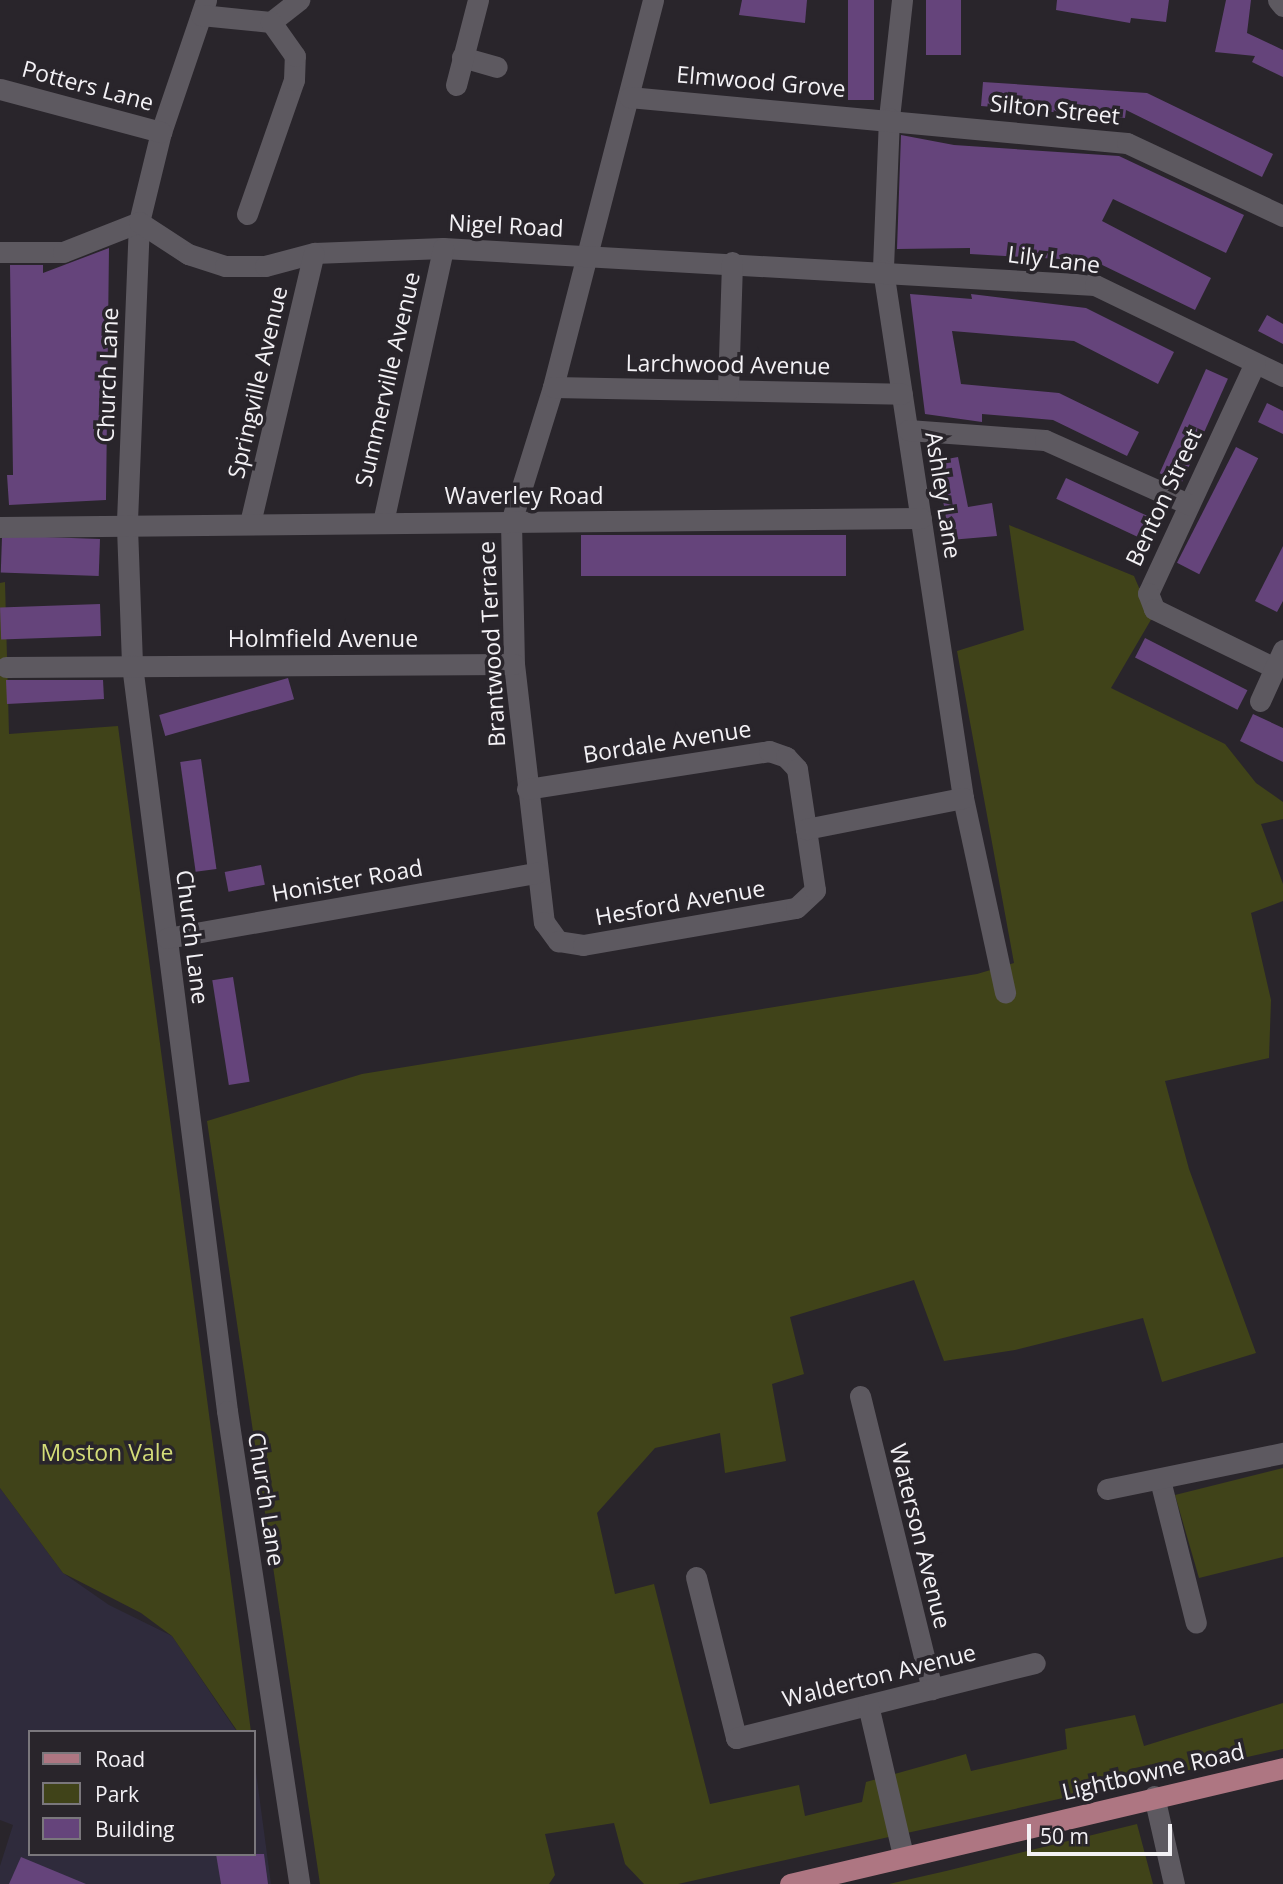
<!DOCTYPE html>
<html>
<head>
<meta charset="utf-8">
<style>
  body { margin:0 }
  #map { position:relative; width:1283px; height:1884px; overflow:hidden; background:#29252b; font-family:"Open Sans",sans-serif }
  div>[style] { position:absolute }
  .commercial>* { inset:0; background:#2f2b3c }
  .green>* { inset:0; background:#404319 }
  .building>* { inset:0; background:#65447b; transform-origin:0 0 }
  .minor>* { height:21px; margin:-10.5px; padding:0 10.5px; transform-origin:10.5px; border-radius:10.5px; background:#5d5960 }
  .major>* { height:21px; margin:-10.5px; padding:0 10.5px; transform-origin:10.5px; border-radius:10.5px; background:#ae7682 }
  span { translate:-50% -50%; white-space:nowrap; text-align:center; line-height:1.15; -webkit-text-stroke:7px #29252b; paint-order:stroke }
  .street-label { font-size:23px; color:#f3f1f5 }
  .park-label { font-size:23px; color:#d3dc78 }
  .legend { position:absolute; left:28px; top:1730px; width:228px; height:126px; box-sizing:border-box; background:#29252b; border:2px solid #7a777c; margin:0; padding:9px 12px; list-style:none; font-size:21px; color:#f3f1f5 }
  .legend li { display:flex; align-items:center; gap:14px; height:35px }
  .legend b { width:35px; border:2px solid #7a777c }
  .scale { position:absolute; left:1027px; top:1824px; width:145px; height:32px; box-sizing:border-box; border:4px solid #f3f1f5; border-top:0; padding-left:9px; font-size:21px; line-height:24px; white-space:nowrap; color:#f3f1f5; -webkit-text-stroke:5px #29252b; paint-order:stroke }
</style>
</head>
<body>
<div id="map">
  <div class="commercial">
    <i style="clip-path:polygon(0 1488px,63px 1573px,109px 1605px,172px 1636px,237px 1732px,30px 1732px,30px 1854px,254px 1854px,254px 1757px,271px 1884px,0 1884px,0 1866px,13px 1825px,0 1820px)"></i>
  </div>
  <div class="green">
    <i style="clip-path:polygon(1009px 525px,1134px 576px,1152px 618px,1111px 688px,1225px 744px,1256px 783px,1283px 802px,1283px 819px,1261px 824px,1283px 884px,1283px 901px,1251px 913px,1271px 1000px,1269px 1058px,1165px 1081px,1189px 1169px,1256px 1353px,1162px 1382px,1143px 1318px,1015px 1350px,944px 1361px,914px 1280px,790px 1317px,804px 1374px,772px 1384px,786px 1461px,725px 1473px,720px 1433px,655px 1448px,597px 1513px,615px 1594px,654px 1584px,710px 1804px,799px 1785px,805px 1816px,862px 1802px,866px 1782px,966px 1754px,971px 1771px,1067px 1749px,1065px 1729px,1135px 1715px,1144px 1746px,1283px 1703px,1283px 1749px,678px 1884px,644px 1884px,625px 1864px,614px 1823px,545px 1834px,555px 1875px,549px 1884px,320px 1884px,207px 1121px,362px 1074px,977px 974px,1014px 963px,957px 651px,1024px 630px)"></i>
    <i style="clip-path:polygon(5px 582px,9px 734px,118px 726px,251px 1732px,238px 1732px,172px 1636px,141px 1613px,63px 1573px,0 1488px,0 583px)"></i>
    <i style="clip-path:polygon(1283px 1468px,1283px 1557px,1199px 1578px,1175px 1495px)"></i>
    <i style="clip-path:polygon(1137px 1824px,1153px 1884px,889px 1884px,946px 1871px)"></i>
  </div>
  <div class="building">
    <i style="clip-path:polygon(742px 0,807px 0,805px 23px,739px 15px)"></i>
    <i style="left:848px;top:0;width:26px;height:100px"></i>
    <i style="left:926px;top:0;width:35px;height:55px"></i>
    <i style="clip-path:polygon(1057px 0,1169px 0,1166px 22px,1131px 18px,1130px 23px,1056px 10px)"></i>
    <i style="clip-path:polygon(1226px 0,1251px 0,1247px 33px,1283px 50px,1283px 77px,1252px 62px,1255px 56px,1215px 52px)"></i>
    <i style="clip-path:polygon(983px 82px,1147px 93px,1273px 154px,1262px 177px,1126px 110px,1125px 118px,981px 106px)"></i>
    <i style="clip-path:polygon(901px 135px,954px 145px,1119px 156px,1244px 215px,1226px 253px,1113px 199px,1102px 221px,1211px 278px,1195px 310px,1094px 261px,970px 254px,970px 248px,897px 249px)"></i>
    <i style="clip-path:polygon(109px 248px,106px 500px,9px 505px,7px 475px,13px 475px,10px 265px,43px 265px,43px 273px)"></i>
    <i style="clip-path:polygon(910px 294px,972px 299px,971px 294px,1086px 308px,1174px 352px,1158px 384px,1074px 341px,952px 331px,961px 384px,1059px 393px,1139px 432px,1127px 456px,1053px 420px,982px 414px,982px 422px,925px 414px)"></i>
    <i style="clip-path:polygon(1267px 315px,1283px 324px,1283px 344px,1258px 331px)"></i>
    <i style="left:1206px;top:369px;width:24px;height:114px;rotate:24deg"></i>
    <i style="clip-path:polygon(1267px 403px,1283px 411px,1283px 434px,1258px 422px)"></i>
    <i style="left:1236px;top:447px;width:25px;height:130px;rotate:27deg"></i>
    <i style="clip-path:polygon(958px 457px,968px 507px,992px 503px,997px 536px,950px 540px,936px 461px)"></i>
    <i style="left:1066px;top:478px;width:93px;height:23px;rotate:25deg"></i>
    <i style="left:581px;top:535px;width:265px;height:41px"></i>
    <i style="left:100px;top:539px;width:37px;height:98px;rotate:92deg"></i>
    <i style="clip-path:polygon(1283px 546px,1283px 601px,1277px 612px,1255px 601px)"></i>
    <i style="left:100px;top:604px;width:32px;height:100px;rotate:88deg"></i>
    <i style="left:1145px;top:638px;width:115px;height:22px;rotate:27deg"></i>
    <i style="left:288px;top:678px;width:22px;height:134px;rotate:74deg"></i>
    <i style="clip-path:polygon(6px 680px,103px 680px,104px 699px,7px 704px)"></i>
    <i style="clip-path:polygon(1253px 714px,1283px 728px,1283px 762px,1240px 741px)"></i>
    <i style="left:201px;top:759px;width:111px;height:21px;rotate:82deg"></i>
    <i style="left:261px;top:865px;width:20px;height:37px;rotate:79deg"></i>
    <i style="left:233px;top:977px;width:106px;height:21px;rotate:81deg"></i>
    <i style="clip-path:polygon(216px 1854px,264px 1854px,268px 1884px,221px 1884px)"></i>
    <i style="clip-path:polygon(21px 1857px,86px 1884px,9px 1884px)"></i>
  </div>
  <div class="minor">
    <i style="left:206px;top:0;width:139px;rotate:108.8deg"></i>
    <i style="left:161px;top:132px;width:93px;rotate:103.7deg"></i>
    <i style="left:139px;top:222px;width:305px;rotate:92.3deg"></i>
    <i style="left:127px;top:527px;width:138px;rotate:87.9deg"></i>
    <i style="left:132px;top:665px;width:752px;rotate:82.74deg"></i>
    <i style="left:227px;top:1411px;width:478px;rotate:81.3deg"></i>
    <i style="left:653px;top:0;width:400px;rotate:104.5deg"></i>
    <i style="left:553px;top:387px;width:141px;rotate:107.3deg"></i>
    <i style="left:511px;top:522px;width:142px;rotate:88.8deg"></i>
    <i style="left:514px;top:664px;width:260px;rotate:83.4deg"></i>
    <i style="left:544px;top:922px;width:24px;rotate:54deg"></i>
    <i style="left:558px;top:941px;width:25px;rotate:9deg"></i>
    <i style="left:583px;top:945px;width:216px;rotate:-9.9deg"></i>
    <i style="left:796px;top:908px;width:26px;rotate:-43deg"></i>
    <i style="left:815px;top:890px;width:62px;rotate:-98.4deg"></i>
    <i style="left:902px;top:0;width:119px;rotate:96.3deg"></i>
    <i style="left:889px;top:118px;width:152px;rotate:92.3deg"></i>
    <i style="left:883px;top:270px;width:534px;rotate:81.38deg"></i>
    <i style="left:963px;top:798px;width:199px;rotate:77.8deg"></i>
    <i style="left:1278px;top:0;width:8px;rotate:50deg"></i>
    <i style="left:201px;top:15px;width:70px;rotate:5.7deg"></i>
    <i style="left:271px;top:22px;width:36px;rotate:-38deg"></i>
    <i style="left:462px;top:57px;width:36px;rotate:16deg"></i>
    <i style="left:456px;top:85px;width:88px;rotate:-75.5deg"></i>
    <i style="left:0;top:89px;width:167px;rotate:15deg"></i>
    <i style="left:629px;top:97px;width:500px;rotate:5.28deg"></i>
    <i style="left:1127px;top:143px;width:172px;rotate:25.1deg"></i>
    <i style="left:247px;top:214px;width:142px;rotate:-70.7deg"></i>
    <i style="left:294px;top:80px;width:24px;rotate:-88deg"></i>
    <i style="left:295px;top:56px;width:42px;rotate:-125.2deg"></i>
    <i style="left:0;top:252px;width:63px"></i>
    <i style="left:63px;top:252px;width:82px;rotate:-21.5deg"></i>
    <i style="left:139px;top:222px;width:59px;rotate:33.1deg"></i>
    <i style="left:188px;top:254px;width:39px;rotate:18deg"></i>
    <i style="left:225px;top:266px;width:40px"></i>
    <i style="left:265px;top:266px;width:51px;rotate:-14.9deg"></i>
    <i style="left:314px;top:253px;width:129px;rotate:-2.2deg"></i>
    <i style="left:443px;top:248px;width:653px;rotate:3.25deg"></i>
    <i style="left:1095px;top:285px;width:209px;rotate:25.8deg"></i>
    <i style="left:1255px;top:363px;width:254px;rotate:114.9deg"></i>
    <i style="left:1148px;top:593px;width:17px;rotate:69deg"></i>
    <i style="left:1154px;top:609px;width:135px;rotate:26deg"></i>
    <i style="left:553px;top:387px;width:349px;rotate:1.1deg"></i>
    <i style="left:728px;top:390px;width:128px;rotate:-88.2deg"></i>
    <i style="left:908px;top:430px;width:137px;rotate:4.2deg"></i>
    <i style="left:1045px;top:440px;width:157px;rotate:24.1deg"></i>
    <i style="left:383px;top:522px;width:280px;rotate:-77.6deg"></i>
    <i style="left:250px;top:523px;width:277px;rotate:-76.7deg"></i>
    <i style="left:0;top:527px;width:921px;rotate:-0.56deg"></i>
    <i style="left:6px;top:667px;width:508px;rotate:-0.34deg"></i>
    <i style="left:1260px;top:701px;width:56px;rotate:-65.7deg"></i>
    <i style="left:527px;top:789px;width:245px;rotate:-8.9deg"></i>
    <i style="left:769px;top:751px;width:18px;rotate:19deg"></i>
    <i style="left:786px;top:757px;width:16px;rotate:47deg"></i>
    <i style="left:797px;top:769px;width:61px;rotate:81.5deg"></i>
    <i style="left:806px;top:829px;width:160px;rotate:-11.2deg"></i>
    <i style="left:167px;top:938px;width:376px;rotate:-10deg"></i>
    <i style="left:860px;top:1396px;width:302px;rotate:76.2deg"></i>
    <i style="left:1160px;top:1480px;width:147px;rotate:75.9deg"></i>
    <i style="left:1107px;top:1489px;width:180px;rotate:-11.6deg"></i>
    <i style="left:696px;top:1577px;width:166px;rotate:76deg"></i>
    <i style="left:736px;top:1738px;width:308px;rotate:-14.1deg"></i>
    <i style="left:868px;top:1705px;width:155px;rotate:76.9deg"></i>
    <i style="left:1154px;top:1796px;width:90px;rotate:77.2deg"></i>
  </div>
  <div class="major">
    <i style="left:790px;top:1884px;width:506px;rotate:-13.24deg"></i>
  </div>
  <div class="street-label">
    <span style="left:761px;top:81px;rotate:5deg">Elmwood Grove</span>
    <span style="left:88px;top:85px;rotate:15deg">Potters Lane</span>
    <span style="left:1055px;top:109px;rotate:6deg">Silton Street</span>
    <span style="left:506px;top:225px;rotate:3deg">Nigel Road</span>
    <span style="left:1054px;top:259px;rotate:7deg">Lily Lane</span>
    <span style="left:728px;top:364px;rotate:1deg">Larchwood Avenue</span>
    <span style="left:107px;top:375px;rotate:-88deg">Church Lane</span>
    <span style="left:387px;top:379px;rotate:-77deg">Summerville Avenue</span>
    <span style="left:257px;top:382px;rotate:-77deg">Springville Avenue</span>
    <span style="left:524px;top:495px">Waverley Road</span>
    <span style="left:944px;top:495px;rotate:81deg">Ashley Lane</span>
    <span style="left:1163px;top:497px;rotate:-65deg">Benton Street</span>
    <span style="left:323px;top:638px">Holmfield Avenue</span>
    <span style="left:491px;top:644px;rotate:-93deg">Brantwood Terrace</span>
    <span style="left:667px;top:741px;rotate:-9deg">Bordale Avenue</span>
    <span style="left:347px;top:880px;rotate:-10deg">Honister Road</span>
    <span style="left:680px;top:902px;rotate:-10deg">Hesford Avenue</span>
    <span style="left:193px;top:937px;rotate:83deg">Church Lane</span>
    <span style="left:267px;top:1499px;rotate:81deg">Church Lane</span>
    <span style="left:921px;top:1536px;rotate:76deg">Waterson Avenue</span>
    <span style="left:879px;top:1675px;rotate:-14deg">Walderton Avenue</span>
    <span style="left:1153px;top:1771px;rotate:-13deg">Lightbowne Road</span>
  </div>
  <div class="park-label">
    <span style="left:107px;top:1452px">Moston Vale</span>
  </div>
  <ul class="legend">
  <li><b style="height:9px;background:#ae7682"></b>Road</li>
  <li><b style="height:19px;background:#404319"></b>Park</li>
  <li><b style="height:19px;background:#65447b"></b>Building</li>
  </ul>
  <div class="scale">50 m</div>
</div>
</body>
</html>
